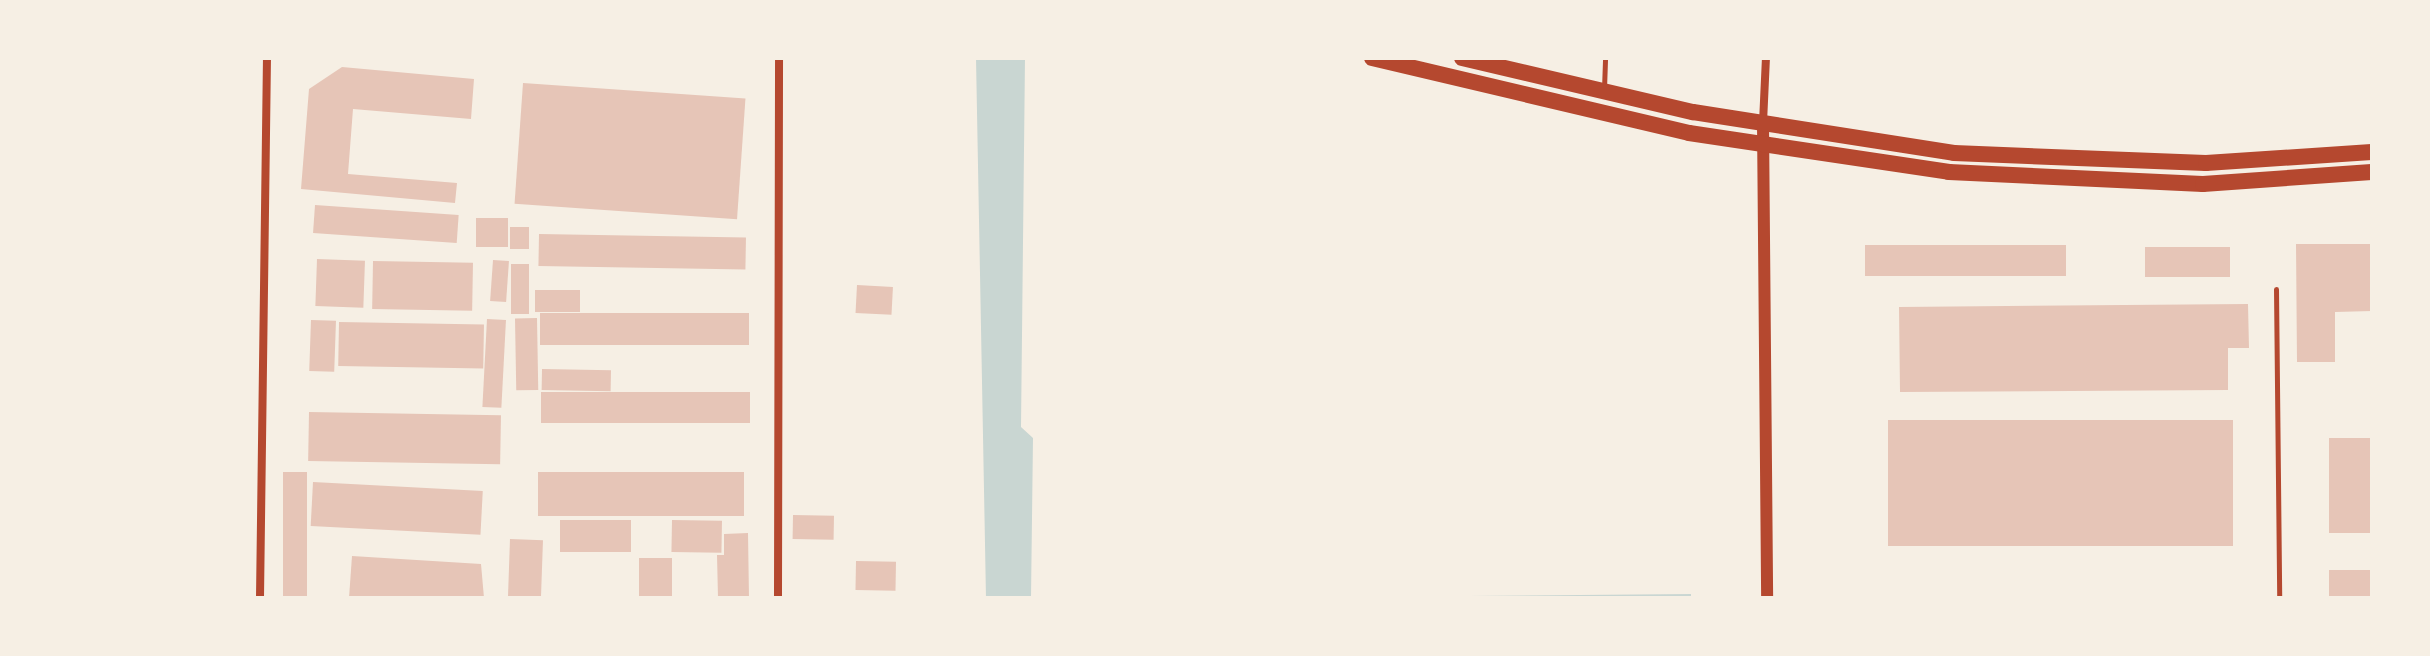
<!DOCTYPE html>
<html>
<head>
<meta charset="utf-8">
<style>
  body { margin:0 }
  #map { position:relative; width:2430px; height:656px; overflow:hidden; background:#f6efe4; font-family:"Asap Condensed",sans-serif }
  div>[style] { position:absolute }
  .water>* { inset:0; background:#c9d6d2 }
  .building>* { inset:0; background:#e6c5b7; transform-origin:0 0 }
  .service>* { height:5px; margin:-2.5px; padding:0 2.5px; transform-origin:2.5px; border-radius:2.5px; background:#b5482f }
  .minor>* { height:8px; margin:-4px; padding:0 4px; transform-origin:4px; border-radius:4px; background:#b5482f }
  .tertiary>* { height:12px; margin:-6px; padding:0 6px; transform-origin:6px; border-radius:6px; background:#b5482f }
  .primary>* { height:16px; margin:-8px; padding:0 8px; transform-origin:8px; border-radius:8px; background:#b5482f }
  span { translate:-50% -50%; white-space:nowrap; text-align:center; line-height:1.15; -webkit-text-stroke:8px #f6efe4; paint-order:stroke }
  .frame { position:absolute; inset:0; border:60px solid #f6efe4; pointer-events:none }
</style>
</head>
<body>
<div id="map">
  <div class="water">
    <i style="clip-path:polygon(976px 58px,1025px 58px,1021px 427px,1033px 438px,1031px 598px,986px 598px)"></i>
    <i style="clip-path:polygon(1691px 594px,1691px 598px,1253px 598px)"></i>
  </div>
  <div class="building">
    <i style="clip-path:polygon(342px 67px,474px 79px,471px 119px,353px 109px,348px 174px,457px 183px,455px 203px,301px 189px,309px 89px)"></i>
    <i style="left:523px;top:83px;width:223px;height:121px;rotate:4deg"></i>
    <i style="left:315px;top:205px;width:144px;height:28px;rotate:4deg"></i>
    <i style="left:476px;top:218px;width:32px;height:29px"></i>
    <i style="left:510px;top:227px;width:19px;height:22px"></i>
    <i style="left:539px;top:234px;width:207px;height:32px;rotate:1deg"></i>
    <i style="clip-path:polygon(2296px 244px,2372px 244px,2372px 311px,2335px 312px,2335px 362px,2297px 362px)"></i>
    <i style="left:1865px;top:245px;width:201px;height:31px"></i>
    <i style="left:2145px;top:247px;width:85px;height:30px"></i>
    <i style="left:317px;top:259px;width:48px;height:47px;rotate:2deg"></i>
    <i style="left:493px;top:260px;width:16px;height:41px;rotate:4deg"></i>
    <i style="left:373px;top:261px;width:100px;height:48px;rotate:1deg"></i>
    <i style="left:529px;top:264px;width:50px;height:18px;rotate:90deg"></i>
    <i style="left:857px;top:285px;width:36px;height:28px;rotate:3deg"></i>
    <i style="left:535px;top:290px;width:45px;height:22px"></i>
    <i style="clip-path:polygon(2248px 304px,2249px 348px,2228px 348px,2228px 390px,1900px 392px,1899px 307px)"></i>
    <i style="left:749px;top:313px;width:32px;height:209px;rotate:90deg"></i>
    <i style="left:537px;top:318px;width:72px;height:22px;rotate:89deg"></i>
    <i style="left:487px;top:319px;width:19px;height:88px;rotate:3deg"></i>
    <i style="left:311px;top:320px;width:25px;height:51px;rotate:2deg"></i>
    <i style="left:339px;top:322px;width:145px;height:44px;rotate:1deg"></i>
    <i style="left:542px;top:369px;width:69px;height:21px;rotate:1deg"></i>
    <i style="left:541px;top:392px;width:209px;height:31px"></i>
    <i style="left:309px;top:412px;width:192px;height:49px;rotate:1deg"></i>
    <i style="left:1888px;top:420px;width:345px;height:126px"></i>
    <i style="left:2329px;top:438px;width:43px;height:95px"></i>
    <i style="left:283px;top:472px;width:24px;height:126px"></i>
    <i style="left:538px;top:472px;width:206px;height:44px"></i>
    <i style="left:313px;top:482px;width:170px;height:44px;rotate:3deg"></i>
    <i style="left:793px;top:515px;width:41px;height:24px;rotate:1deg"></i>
    <i style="left:560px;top:520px;width:71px;height:32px"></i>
    <i style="left:672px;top:520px;width:50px;height:32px;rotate:1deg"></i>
    <i style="clip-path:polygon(748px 533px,749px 598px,718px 598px,717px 555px,724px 555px,724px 534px)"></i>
    <i style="left:510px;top:539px;width:33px;height:59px;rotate:2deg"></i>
    <i style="clip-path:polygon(352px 556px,481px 564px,484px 598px,349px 598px)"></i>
    <i style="left:672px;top:558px;width:40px;height:33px;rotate:90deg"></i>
    <i style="left:856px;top:561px;width:40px;height:29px;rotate:1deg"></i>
    <i style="left:2329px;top:570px;width:43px;height:28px"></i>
  </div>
  <div class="service">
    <i style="left:1604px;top:89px;width:31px;rotate:-88deg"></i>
    <i style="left:2276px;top:289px;width:309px;rotate:89.4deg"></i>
  </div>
  <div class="minor">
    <i style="left:1763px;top:123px;width:65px;rotate:-87.4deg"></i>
    <i style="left:260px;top:598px;width:540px;rotate:-89.26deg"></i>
    <i style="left:778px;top:598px;width:540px;rotate:-89.89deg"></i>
  </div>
  <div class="tertiary">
    <i style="left:1763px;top:123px;width:475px;rotate:89.5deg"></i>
  </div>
  <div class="primary">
    <i style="left:1372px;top:58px;width:326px;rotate:13.3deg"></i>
    <i style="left:1689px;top:133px;width:263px;rotate:8.5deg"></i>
    <i style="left:1949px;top:172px;width:254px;rotate:2.7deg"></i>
    <i style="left:2203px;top:184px;width:169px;rotate:-4.1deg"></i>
    <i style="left:1462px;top:58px;width:237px;rotate:13.2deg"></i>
    <i style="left:1693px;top:112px;width:264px;rotate:8.9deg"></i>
    <i style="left:1954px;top:153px;width:252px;rotate:2.3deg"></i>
    <i style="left:2206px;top:163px;width:166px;rotate:-3.8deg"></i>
  </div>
  <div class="frame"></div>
</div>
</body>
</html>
